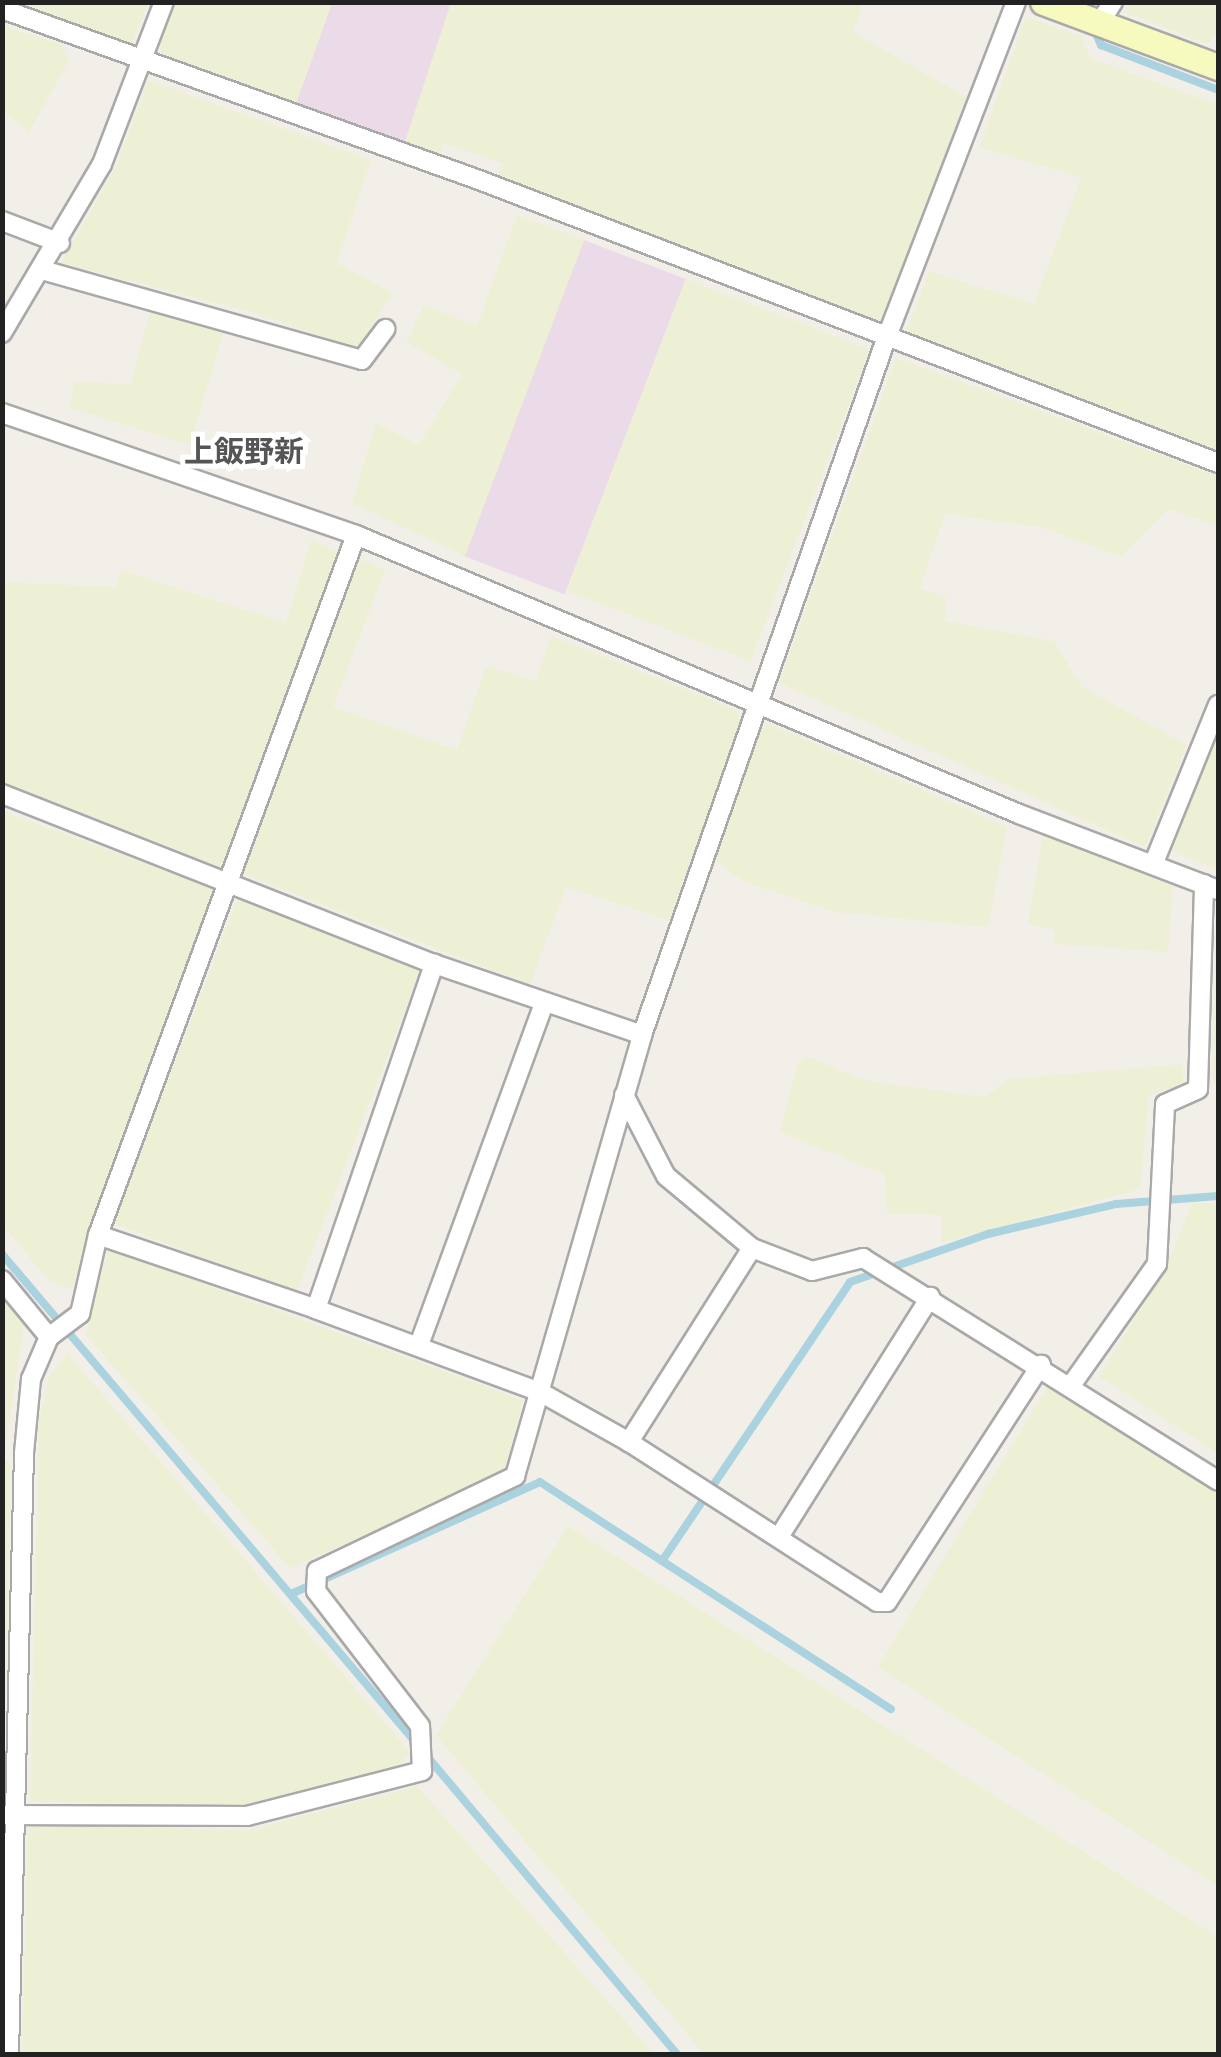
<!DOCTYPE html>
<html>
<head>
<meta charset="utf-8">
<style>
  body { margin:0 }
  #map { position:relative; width:1221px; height:2057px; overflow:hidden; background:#f2efe9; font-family:"Varela Round","Noto Sans JP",sans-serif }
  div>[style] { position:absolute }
  .industrial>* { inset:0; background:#ebdbe8; transform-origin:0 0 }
  .farmland>* { inset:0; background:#eef0d5; transform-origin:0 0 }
  .stream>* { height:8px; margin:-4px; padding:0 4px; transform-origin:4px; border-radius:4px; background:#aad3df }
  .roads { filter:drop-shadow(2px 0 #a9a9a9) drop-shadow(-2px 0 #a9a9a9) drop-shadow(0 2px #a9a9a9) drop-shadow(0 -2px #a9a9a9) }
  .minor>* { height:18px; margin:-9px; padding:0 9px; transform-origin:9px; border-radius:9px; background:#fff }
  .secondary>* { height:25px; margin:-12.5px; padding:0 12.5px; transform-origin:12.5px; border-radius:12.5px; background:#f7fabf }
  span { translate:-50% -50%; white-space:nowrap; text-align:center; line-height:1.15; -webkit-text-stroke:10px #fff; paint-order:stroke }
  .neighbourhood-label { font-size:30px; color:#555; font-weight:700 }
  .frame { position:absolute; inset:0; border:5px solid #222; pointer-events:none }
</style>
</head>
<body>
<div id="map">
  <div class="industrial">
    <i style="clip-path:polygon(332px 3px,451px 3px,404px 145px,295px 106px)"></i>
    <i style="left:584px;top:240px;width:109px;height:338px;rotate:21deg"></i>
  </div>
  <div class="farmland">
    <i style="clip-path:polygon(1130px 2px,1218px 3px,1218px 31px,1208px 44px,1123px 12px)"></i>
    <i style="clip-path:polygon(13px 3px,148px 2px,148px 3px,131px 45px)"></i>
    <i style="clip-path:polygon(173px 3px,332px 3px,295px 106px,163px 57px,159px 42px)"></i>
    <i style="clip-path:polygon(451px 3px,863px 3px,853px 32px,966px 97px,879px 330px,498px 178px,502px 163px,443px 143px,439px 158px,404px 145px)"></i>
    <i style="clip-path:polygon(1026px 17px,1081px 36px,1090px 58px,1218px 105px,1218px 450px,906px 332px,929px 271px,1034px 304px,1081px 177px,979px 148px)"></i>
    <i style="clip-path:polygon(6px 27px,61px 44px,69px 60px,29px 133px,3px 111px)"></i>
    <i style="clip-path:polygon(148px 80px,371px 160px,337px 263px,393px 293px,357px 349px,258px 314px,61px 263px,118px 163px)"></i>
    <i style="clip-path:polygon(517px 215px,584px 240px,465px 556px,352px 503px,376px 423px,419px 445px,462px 374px,406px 342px,424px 305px,477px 326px)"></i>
    <i style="left:686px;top:279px;width:197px;height:334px;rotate:21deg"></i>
    <i style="clip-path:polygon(150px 312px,225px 327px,190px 445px,70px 408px,74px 381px,130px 385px)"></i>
    <i style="clip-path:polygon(896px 358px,1218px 476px,1218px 526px,1168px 509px,1121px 557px,1040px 527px,945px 514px,920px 588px,946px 598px,945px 621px,1054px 641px,1081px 686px,1187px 745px,1145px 847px,779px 683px)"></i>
    <i style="clip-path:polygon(311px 540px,338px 551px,221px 867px,3px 782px,3px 582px,116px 587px,121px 570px,286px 623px)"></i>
    <i style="clip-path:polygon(360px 559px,385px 570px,333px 707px,457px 750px,486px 666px,536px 681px,551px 636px,737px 710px,741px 723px,669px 921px,566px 887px,530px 985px,241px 873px)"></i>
    <i style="clip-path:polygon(769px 724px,1007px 827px,988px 927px,834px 912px,745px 882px,716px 861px,757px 729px)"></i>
    <i style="clip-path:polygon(1218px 734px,1218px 870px,1172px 851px)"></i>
    <i style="clip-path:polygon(2px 811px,215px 889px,72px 1289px,48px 1280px,3px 1225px)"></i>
    <i style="clip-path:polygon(1043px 833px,1173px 885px,1168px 952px,1054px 944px,1054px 930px,1028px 924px)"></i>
    <i style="left:238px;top:898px;width:196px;height:348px;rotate:21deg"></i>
    <i style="clip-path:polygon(1216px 910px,1218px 911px,1218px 1083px,1213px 1082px)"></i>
    <i style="clip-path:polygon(809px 1057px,863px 1080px,985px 1097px,1008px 1079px,1182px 1064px,1184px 1084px,1149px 1095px,1140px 1189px,941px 1243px,941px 1215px,887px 1213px,885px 1175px,780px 1132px,798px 1063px)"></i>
    <i style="clip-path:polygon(1192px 1203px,1218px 1203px,1218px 1454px,1099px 1376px,1166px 1268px)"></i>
    <i style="clip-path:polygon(108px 1249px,522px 1400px,506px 1473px,290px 1568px,86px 1335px)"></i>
    <i style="clip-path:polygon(3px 1297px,24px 1325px,6px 1443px,2px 1442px)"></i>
    <i style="clip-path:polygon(67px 1353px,410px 1752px,400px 1767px,251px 1805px,30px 1802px,39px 1422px,49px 1377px)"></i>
    <i style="clip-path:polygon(1050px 1382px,1218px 1492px,1218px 1886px,878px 1667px)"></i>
    <i style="clip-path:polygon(2px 1461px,10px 1461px,4px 1802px,2px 1802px)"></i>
    <i style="clip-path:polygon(568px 1526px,1218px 1937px,1218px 2054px,704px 2054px,436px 1735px)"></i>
    <i style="clip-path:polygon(417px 1786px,654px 2054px,22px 2054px,28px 1825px,249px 1830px)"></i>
  </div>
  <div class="stream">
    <i style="left:1093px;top:27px;width:20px;rotate:66deg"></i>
    <i style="left:1101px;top:45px;width:125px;rotate:21deg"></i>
    <i style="left:2px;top:1254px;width:642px;rotate:49.74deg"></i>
    <i style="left:662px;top:1561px;width:336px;rotate:-56deg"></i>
    <i style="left:850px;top:1282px;width:146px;rotate:-19.2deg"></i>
    <i style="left:988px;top:1234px;width:131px;rotate:-13.2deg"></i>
    <i style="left:1116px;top:1204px;width:102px;rotate:-4.5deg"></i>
    <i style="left:291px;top:1594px;width:273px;rotate:-24.2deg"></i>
    <i style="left:540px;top:1482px;width:418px;rotate:32.9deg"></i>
    <i style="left:426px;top:1755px;width:390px;rotate:50deg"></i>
  </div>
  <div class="roads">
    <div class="minor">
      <i style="left:2px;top:9px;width:507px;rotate:19.72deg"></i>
      <i style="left:479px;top:180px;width:791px;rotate:20.95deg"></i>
      <i style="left:1100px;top:22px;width:24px;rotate:-57deg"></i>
      <i style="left:2px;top:221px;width:62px;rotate:20.8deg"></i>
      <i style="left:42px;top:270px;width:332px;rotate:15.7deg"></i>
      <i style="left:362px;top:360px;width:39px;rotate:-53deg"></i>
      <i style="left:2px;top:333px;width:196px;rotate:-59.4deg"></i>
      <i style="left:102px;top:164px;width:173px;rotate:-69.1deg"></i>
      <i style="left:2px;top:413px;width:374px;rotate:19deg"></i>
      <i style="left:356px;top:535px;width:719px;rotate:22.82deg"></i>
      <i style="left:1019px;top:814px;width:213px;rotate:20.9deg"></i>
      <i style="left:2px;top:794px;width:464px;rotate:21.5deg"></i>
      <i style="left:1153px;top:865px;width:173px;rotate:-67.9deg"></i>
      <i style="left:624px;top:1095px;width:91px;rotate:62.6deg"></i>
      <i style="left:666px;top:1176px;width:112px;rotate:39.9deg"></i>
      <i style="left:752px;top:1248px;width:64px;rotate:21deg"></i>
      <i style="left:812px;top:1271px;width:53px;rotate:-14.3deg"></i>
      <i style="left:863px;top:1258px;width:419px;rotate:32.1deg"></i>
      <i style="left:98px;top:1235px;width:230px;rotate:18.7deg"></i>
      <i style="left:752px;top:1248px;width:230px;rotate:122.4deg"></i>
      <i style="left:629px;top:1442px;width:295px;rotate:32.8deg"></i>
      <i style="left:877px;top:1602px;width:10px"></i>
      <i style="left:887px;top:1602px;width:283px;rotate:-57deg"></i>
      <i style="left:2px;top:1280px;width:74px;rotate:50.5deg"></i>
      <i style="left:49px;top:1337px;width:46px;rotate:113.2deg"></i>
      <i style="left:31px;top:1379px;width:74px;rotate:95.4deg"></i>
      <i style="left:24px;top:1453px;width:601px;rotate:91.43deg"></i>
      <i style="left:49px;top:1337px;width:39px;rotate:-37deg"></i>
      <i style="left:80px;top:1314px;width:81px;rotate:-77.2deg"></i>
      <i style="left:98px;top:1235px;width:746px;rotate:-69.77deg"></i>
      <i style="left:419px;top:1345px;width:363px;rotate:-69.9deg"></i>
      <i style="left:1072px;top:1384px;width:147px;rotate:-54.7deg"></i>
      <i style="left:1157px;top:1264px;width:160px;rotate:-87.1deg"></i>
      <i style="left:1165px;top:1104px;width:36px;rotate:-24deg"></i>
      <i style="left:1198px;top:1089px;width:205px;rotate:-88.3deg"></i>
      <i style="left:629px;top:1442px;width:102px;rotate:-150.7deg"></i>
      <i style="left:540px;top:1392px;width:239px;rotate:-159.7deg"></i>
      <i style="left:316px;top:1309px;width:365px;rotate:-71.1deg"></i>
      <i style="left:434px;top:964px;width:220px;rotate:18.8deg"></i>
      <i style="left:779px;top:1537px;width:284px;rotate:-57.8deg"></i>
      <i style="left:2px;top:1815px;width:245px;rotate:0.2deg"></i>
      <i style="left:247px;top:1816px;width:181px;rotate:-14.4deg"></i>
      <i style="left:422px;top:1771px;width:45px;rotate:-92.5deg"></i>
      <i style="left:420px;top:1726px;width:170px;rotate:-127.6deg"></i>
      <i style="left:316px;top:1591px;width:20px;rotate:-87deg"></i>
      <i style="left:317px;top:1571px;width:220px;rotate:-25.6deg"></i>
      <i style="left:515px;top:1476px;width:459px;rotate:-73.9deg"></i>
      <i style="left:642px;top:1035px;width:738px;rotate:-70.68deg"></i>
      <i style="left:886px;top:339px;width:361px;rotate:-68.9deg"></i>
    </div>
    <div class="secondary">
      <i style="left:1043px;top:2px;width:187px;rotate:20.4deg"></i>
    </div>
  </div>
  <div class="neighbourhood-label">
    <span style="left:244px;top:453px">上飯野新</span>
  </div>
  <div class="frame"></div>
</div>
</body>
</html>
